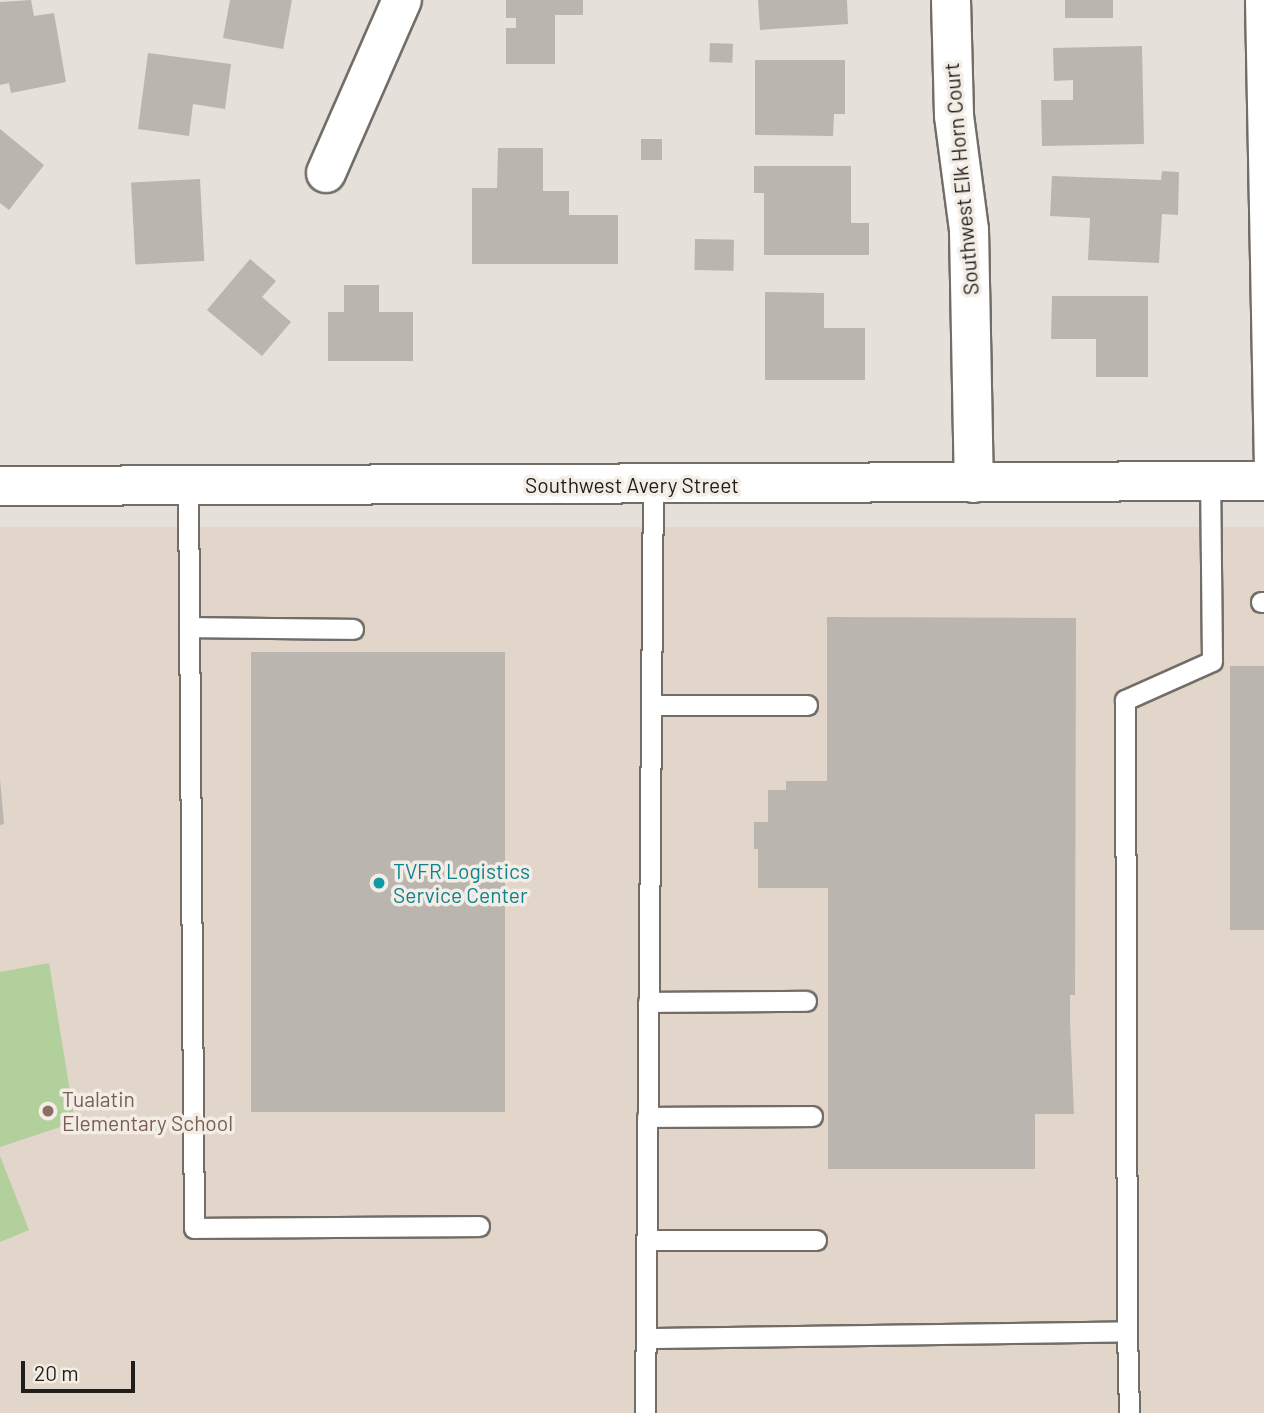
<!DOCTYPE html>
<html>
<head>
<meta charset="utf-8">
<style>
  body { margin:0 }
  #map { position:relative; width:1264px; height:1413px; overflow:hidden; background:#e5e0d9; font-family:Barlow,sans-serif }
  div>[style] { position:absolute }
  .built>* { inset:0; background:#e1d6c9; transform-origin:0 0 }
  .green>* { inset:0; background:#b1d09c }
  .building>* { inset:0; background:#bab5ae; transform-origin:0 0 }
  .roads { filter:drop-shadow(2px 0 #736d67) drop-shadow(-2px 0 #736d67) drop-shadow(0 2px #736d67) drop-shadow(0 -2px #736d67) }
  .lane>* { height:19px; margin:-9.5px; padding:0 9.5px; transform-origin:9.5px; border-radius:9.5px; background:#fff }
  .street>* { height:38px; margin:-19px; padding:0 19px; transform-origin:19px; border-radius:19px; background:#fff }
  .secondary>* { height:38px; margin:-19px; padding:0 19px; transform-origin:19px; border-radius:19px; background:#fff }
  .dots>* { width:19px; height:19px; translate:-50% -50%; box-sizing:border-box; border:4px solid #f3ede6; border-radius:50% }
  span { translate:-50% -50%; white-space:nowrap; text-align:center; line-height:1.15; -webkit-text-stroke:7px #f3ede6; paint-order:stroke }
  .street-label { font-size:21px; color:#201e1b }
  .culture-label { font-size:21px; color:#0d838f }
  .left { translate:0 -50%; text-align:left }
  .education-label { font-size:21px; color:#785e54 }
  .scale { position:absolute; left:21px; top:1361px; width:114px; height:32px; box-sizing:border-box; border:4px solid #201e1b; border-top:0; padding-left:9px; font-size:21px; line-height:24px; white-space:nowrap; color:#201e1b; -webkit-text-stroke:5px #f3ede6; paint-order:stroke }
</style>
</head>
<body>
<div id="map">
  <div class="built">
    <i style="left:1264px;top:527px;width:886px;height:1264px;rotate:90deg"></i>
  </div>
  <div class="green">
    <i style="clip-path:polygon(49px 963px,75px 1122px,0 1147px,0 972px)"></i>
    <i style="clip-path:polygon(0 1156px,29px 1230px,0 1242px)"></i>
  </div>
  <div class="building">
    <i style="clip-path:polygon(31px 0,34px 16px,54px 13px,66px 82px,11px 93px,9px 83px,0 85px,0 2px)"></i>
    <i style="clip-path:polygon(230px 0,292px 0,283px 49px,223px 38px)"></i>
    <i style="clip-path:polygon(506px 0,583px 0,583px 15px,555px 15px,555px 64px,506px 64px,506px 28px,516px 28px,516px 18px,506px 18px)"></i>
    <i style="clip-path:polygon(758px 0,847px 0,848px 24px,760px 30px)"></i>
    <i style="left:1065px;top:0;width:48px;height:18px"></i>
    <i style="left:710px;top:43px;width:23px;height:19px;rotate:2deg"></i>
    <i style="clip-path:polygon(1142px 46px,1144px 144px,1042px 146px,1041px 100px,1073px 100px,1073px 80px,1054px 81px,1053px 48px)"></i>
    <i style="clip-path:polygon(148px 53px,231px 64px,225px 109px,193px 104px,189px 136px,138px 129px)"></i>
    <i style="clip-path:polygon(755px 60px,845px 60px,845px 114px,834px 114px,833px 136px,755px 135px)"></i>
    <i style="clip-path:polygon(0 129px,44px 165px,9px 210px,0 203px)"></i>
    <i style="left:641px;top:139px;width:21px;height:21px"></i>
    <i style="clip-path:polygon(498px 148px,543px 148px,543px 191px,569px 191px,569px 215px,618px 215px,618px 264px,472px 264px,472px 188px,497px 188px)"></i>
    <i style="clip-path:polygon(754px 166px,851px 166px,851px 223px,869px 223px,869px 255px,764px 255px,764px 193px,754px 193px)"></i>
    <i style="clip-path:polygon(1162px 171px,1179px 172px,1178px 215px,1162px 214px,1159px 263px,1088px 260px,1090px 218px,1050px 216px,1052px 176px,1161px 180px)"></i>
    <i style="left:200px;top:179px;width:82px;height:69px;rotate:87deg"></i>
    <i style="left:695px;top:239px;width:39px;height:31px;rotate:1deg"></i>
    <i style="clip-path:polygon(250px 259px,276px 281px,262px 297px,291px 322px,262px 356px,207px 310px)"></i>
    <i style="clip-path:polygon(344px 285px,379px 285px,379px 312px,413px 312px,413px 361px,328px 361px,328px 312px,344px 312px)"></i>
    <i style="clip-path:polygon(765px 292px,824px 293px,824px 328px,865px 328px,865px 380px,765px 380px)"></i>
    <i style="clip-path:polygon(1052px 296px,1148px 296px,1148px 377px,1096px 377px,1096px 339px,1051px 339px)"></i>
    <i style="clip-path:polygon(827px 617px,1076px 618px,1075px 995px,1070px 995px,1070px 1022px,1074px 1114px,1035px 1114px,1035px 1169px,828px 1169px,828px 888px,758px 888px,758px 849px,754px 849px,754px 822px,768px 822px,768px 790px,786px 790px,786px 781px,827px 781px)"></i>
    <i style="left:251px;top:652px;width:254px;height:460px"></i>
    <i style="left:1230px;top:666px;width:34px;height:264px"></i>
    <i style="clip-path:polygon(0 779px,4px 824px,0 825px)"></i>
  </div>
  <div class="roads">
    <div class="lane">
      <i style="left:1255px;top:0;width:481px;rotate:88.9deg"></i>
      <i style="left:188px;top:486px;width:742px;rotate:89.54deg"></i>
      <i style="left:194px;top:1228px;width:285px;rotate:-0.4deg"></i>
      <i style="left:1261px;top:602px;width:3px"></i>
      <i style="left:189px;top:627px;width:164px;rotate:0.7deg"></i>
      <i style="left:651px;top:705px;width:156px"></i>
      <i style="left:648px;top:1002px;width:158px;rotate:-0.4deg"></i>
      <i style="left:647px;top:1117px;width:165px;rotate:-0.3deg"></i>
      <i style="left:647px;top:1240px;width:169px"></i>
      <i style="left:1127px;top:1331px;width:82px;rotate:88.6deg"></i>
      <i style="left:646px;top:1338px;width:481px;rotate:-0.8deg"></i>
      <i style="left:1127px;top:1331px;width:631px;rotate:-90.18deg"></i>
      <i style="left:1125px;top:700px;width:95px;rotate:-24.1deg"></i>
      <i style="left:1212px;top:661px;width:179px;rotate:-90.6deg"></i>
      <i style="left:645px;top:1413px;width:927px;rotate:-89.51deg"></i>
    </div>
    <div class="street">
      <i style="left:951px;top:0;width:116px;rotate:88.5deg"></i>
      <i style="left:954px;top:116px;width:115px;rotate:82.5deg"></i>
      <i style="left:969px;top:230px;width:253px;rotate:88.9deg"></i>
      <i style="left:326px;top:173px;width:189px;rotate:-66.3deg"></i>
    </div>
    <div class="secondary">
      <i style="left:0;top:486px;width:1264px;rotate:-0.23deg"></i>
    </div>
  </div>
  <div class="dots">
    <i style="left:379px;top:883px;background:#0f9aa8"></i>
    <i style="left:48px;top:1111px;background:#8d6e63"></i>
  </div>
  <div class="street-label">
    <span style="left:961px;top:179px;rotate:-95deg">Southwest Elk Horn Court</span>
    <span style="left:632px;top:485px">Southwest Avery Street</span>
  </div>
  <div class="culture-label">
    <span class="left" style="left:393px;top:883px">TVFR Logistics<br>Service Center</span>
  </div>
  <div class="education-label">
    <span class="left" style="left:62px;top:1111px">Tualatin<br>Elementary School</span>
  </div>
  <div class="scale">20 m</div>
</div>
</body>
</html>
